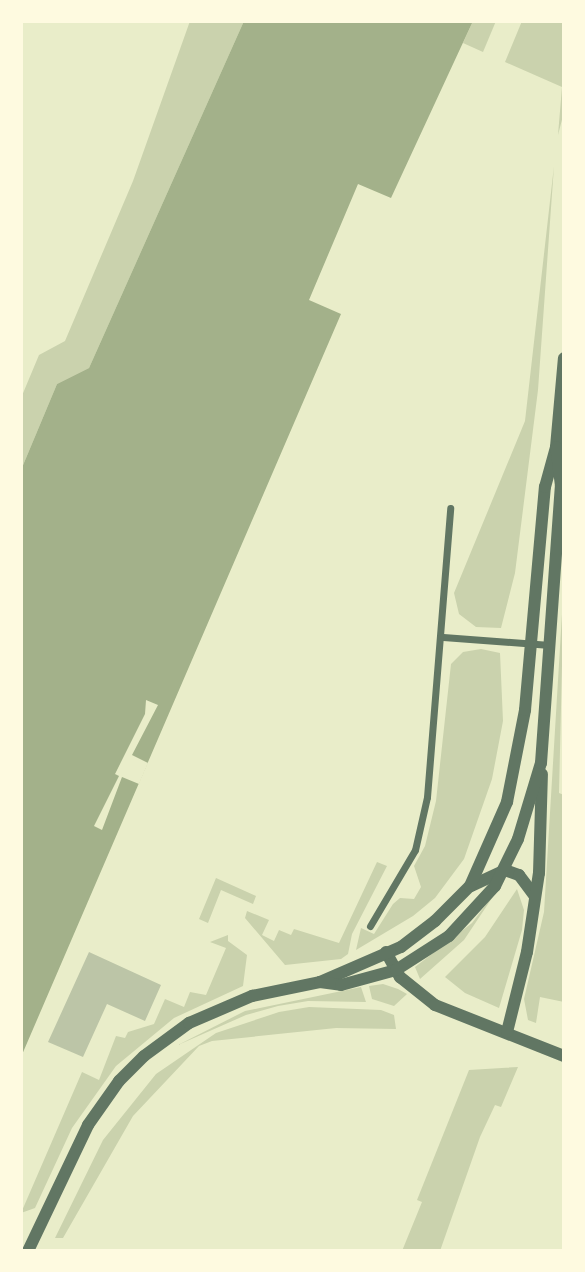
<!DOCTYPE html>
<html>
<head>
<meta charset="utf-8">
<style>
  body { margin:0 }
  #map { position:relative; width:585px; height:1272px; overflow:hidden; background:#e9edc9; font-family:Poppins,sans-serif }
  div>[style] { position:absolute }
  .green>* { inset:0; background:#cad2ad }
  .water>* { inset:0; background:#a3b18a }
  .pier>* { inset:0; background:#e9edc9 }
  .building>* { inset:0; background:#bcc5a7 }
  .minor>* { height:7px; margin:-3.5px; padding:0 3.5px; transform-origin:3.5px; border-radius:3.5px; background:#617663 }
  .tertiary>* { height:12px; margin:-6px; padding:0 6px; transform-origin:6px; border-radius:6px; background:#617663 }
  span { translate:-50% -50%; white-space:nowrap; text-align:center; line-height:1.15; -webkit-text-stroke:6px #fefae0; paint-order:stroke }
  .frame { position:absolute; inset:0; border:23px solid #fefae0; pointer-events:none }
</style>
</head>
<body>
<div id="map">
  <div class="green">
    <i style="clip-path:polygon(190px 21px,244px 21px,89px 368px,57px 384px,21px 470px,21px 398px,39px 355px,65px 341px,133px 181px)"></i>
    <i style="clip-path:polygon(473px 21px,496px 21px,483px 52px,463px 43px)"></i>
    <i style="clip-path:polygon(522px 21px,564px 21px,564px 112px,558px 135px,562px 87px,505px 62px)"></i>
    <i style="clip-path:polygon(554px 166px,538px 390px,515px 573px,501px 628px,476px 627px,459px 614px,454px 593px,525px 421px)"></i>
    <i style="clip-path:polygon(564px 581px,559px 793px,564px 795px,564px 1002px,540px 997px,536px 1023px,528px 1020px,524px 999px,544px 912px)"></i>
    <i style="clip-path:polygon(481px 649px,500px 653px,503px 721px,492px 779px,464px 859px,435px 898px,413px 916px,356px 950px,361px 928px,374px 934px,393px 904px,400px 898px,414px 899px,421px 887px,414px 866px,425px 846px,436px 801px,451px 664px,463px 652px)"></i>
    <i style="clip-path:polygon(377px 862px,387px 866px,352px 934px,348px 954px,341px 959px,285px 965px,245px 918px,247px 911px,269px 920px,262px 935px,274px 941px,279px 930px,291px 935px,294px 929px,339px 943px)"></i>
    <i style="clip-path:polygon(216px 878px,256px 896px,253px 904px,221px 890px,208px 923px,199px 919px)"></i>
    <i style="clip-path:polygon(500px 886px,464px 940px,420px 979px,415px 967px,472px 923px)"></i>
    <i style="clip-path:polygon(517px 889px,524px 910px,522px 930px,499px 1008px,465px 993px,445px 977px,485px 937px)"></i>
    <i style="clip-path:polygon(228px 935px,228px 941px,247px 955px,243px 986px,174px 1018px,116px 1066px,72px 1128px,35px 1208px,21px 1213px,82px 1072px,99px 1080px,116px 1036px,125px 1038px,128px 1032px,154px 1024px,165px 999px,184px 1007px,190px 992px,206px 995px,226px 948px,210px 942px)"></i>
    <i style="clip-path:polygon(383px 984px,398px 989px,407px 994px,394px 1006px,372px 999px,369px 986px)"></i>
    <i style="clip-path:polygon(361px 987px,366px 1002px,308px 1001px,278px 1006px,246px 1015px,178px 1045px,245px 1011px)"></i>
    <i style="clip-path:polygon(309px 1007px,381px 1010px,394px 1015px,396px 1029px,336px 1028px,212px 1041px,199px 1046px,133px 1116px,63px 1238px,55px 1238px,103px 1140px,156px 1074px,216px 1033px,279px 1012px)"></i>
    <i style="clip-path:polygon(518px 1067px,501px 1107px,495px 1105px,480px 1137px,440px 1251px,402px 1251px,422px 1202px,417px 1200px,469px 1070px)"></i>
  </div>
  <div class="water">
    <i style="clip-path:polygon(244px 21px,473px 21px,391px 198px,358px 184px,309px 300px,341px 314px,21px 1057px,21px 470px,57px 384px,89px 368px)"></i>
  </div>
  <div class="pier">
    <i style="clip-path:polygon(146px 700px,158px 705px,132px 755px,148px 763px,139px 784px,122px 777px,102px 830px,94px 826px,119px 776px,115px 774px,145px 714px)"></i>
  </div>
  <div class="building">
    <i style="clip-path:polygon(89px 952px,161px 985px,145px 1021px,107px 1004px,83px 1057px,48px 1042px)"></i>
  </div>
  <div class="minor">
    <i style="left:443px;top:637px;width:107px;rotate:4.3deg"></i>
    <i style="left:370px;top:926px;width:88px;rotate:-59.4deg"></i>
    <i style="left:415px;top:850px;width:54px;rotate:-77.2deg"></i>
    <i style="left:427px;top:797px;width:290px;rotate:-85.4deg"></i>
  </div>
  <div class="tertiary">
    <i style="left:471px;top:886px;width:38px;rotate:-25deg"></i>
    <i style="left:505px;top:870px;width:15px;rotate:20deg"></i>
    <i style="left:519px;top:875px;width:26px;rotate:53deg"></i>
    <i style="left:386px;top:952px;width:29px;rotate:61deg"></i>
    <i style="left:400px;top:977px;width:45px;rotate:38.7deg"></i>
    <i style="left:435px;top:1005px;width:139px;rotate:21.6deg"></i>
    <i style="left:320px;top:982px;width:88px;rotate:-23.4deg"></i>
    <i style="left:401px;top:947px;width:43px;rotate:-37.4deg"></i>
    <i style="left:435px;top:921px;width:49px;rotate:-45deg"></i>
    <i style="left:470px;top:886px;width:92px;rotate:-66.2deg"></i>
    <i style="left:507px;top:802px;width:94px;rotate:-78.9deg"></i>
    <i style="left:525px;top:710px;width:224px;rotate:-84.9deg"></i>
    <i style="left:545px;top:487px;width:41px;rotate:-74.6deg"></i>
    <i style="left:556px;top:447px;width:89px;rotate:-84.9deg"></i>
    <i style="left:507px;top:1032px;width:82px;rotate:-76deg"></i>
    <i style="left:527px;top:952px;width:80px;rotate:-81.4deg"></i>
    <i style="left:539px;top:873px;width:99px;rotate:-88.3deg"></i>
    <i style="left:28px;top:1251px;width:140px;rotate:-64.5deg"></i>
    <i style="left:88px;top:1125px;width:54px;rotate:-54.8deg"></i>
    <i style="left:119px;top:1081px;width:35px;rotate:-45deg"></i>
    <i style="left:144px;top:1056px;width:56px;rotate:-36.3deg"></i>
    <i style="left:189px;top:1023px;width:69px;rotate:-23.2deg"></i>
    <i style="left:252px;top:996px;width:69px;rotate:-11.6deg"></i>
    <i style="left:320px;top:982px;width:21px;rotate:8deg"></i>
    <i style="left:341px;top:985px;width:57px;rotate:-15.3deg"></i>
    <i style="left:396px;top:970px;width:63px;rotate:-32.7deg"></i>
    <i style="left:449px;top:936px;width:68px;rotate:-47.4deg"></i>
    <i style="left:495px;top:886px;width:52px;rotate:-63.9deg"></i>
    <i style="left:518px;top:839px;width:79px;rotate:-73.2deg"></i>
    <i style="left:541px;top:763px;width:278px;rotate:-85.9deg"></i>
    <i style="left:561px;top:486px;width:39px;rotate:-97deg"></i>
  </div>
  <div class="frame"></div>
</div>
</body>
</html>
